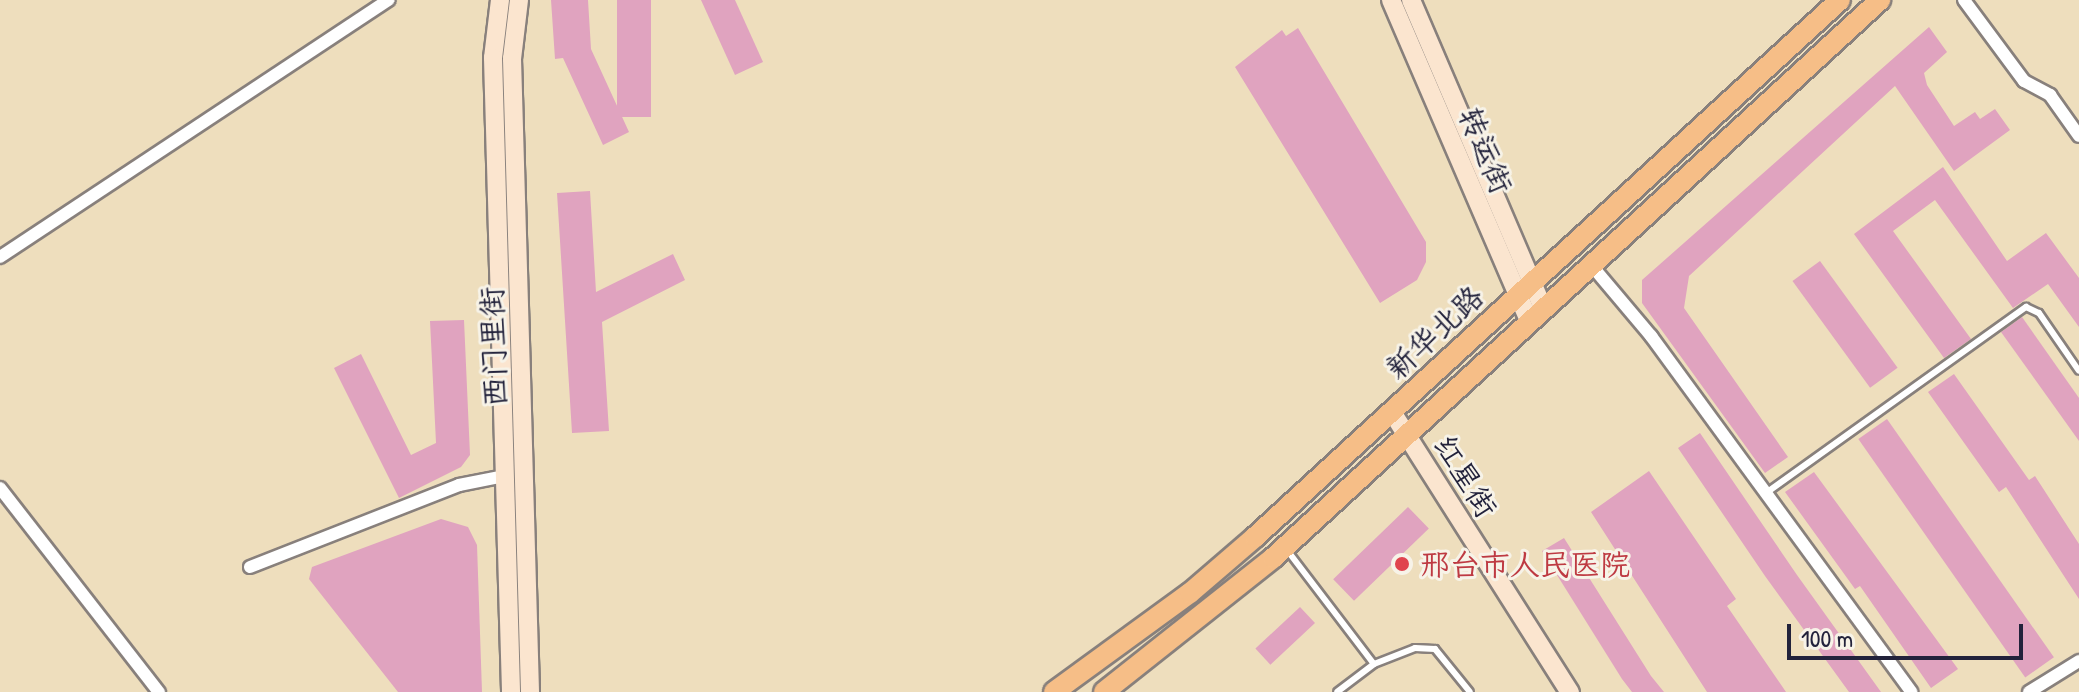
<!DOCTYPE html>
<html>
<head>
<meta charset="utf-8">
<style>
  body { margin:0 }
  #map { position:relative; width:2079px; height:692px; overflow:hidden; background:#eedebd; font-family:"Patrick Hand","LXGW WenKai TC",sans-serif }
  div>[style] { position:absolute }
  .building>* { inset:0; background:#e0a3bf; transform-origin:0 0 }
  .roads { filter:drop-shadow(2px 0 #88807c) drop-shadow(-2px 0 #88807c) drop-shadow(0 2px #88807c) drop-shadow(0 -2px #88807c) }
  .lane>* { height:6px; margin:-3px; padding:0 3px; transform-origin:3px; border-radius:3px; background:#fff }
  .street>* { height:12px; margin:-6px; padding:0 6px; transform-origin:6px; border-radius:6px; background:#fff }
  .secondary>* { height:18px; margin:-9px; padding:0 9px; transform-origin:9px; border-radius:9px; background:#fbe5cf }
  .primary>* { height:20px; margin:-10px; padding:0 10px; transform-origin:10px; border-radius:10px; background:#f6be87 }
  .dots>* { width:22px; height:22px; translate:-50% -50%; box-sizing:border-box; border:4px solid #f7f3e8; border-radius:50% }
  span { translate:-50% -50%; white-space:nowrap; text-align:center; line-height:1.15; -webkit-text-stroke:6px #f7f3e8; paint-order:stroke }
  .street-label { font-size:30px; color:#22223b }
  .health-label { font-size:30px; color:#be3a42 }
  .left { translate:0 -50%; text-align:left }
  .scale { position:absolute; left:1787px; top:624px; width:236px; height:36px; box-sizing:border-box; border:4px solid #22223b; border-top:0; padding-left:10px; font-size:24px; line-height:28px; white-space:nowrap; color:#22223b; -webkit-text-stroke:6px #f7f3e8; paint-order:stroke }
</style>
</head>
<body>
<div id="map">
  <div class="building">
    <i style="clip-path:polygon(551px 0,588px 0,591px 49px,629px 132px,603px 145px,563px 58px,555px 59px)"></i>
    <i style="left:617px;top:0;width:34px;height:117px"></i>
    <i style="clip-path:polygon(701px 0,735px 0,763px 62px,735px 75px)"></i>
    <i style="clip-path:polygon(1929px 27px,1947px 52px,1924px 73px,1927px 85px,1954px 126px,1975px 112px,1980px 119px,1995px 109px,2010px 130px,1954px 171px,1895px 86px,1689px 276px,1684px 308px,1788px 457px,1765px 473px,1642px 303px,1642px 280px)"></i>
    <i style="clip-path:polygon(1298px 28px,1426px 242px,1426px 262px,1417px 280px,1380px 303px,1235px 67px,1282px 30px,1286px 36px)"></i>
    <i style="clip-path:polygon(1943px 167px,2007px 261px,2046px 233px,2079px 278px,2079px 327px,2048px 284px,2013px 308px,1935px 200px,1893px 231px,1971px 339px,1944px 358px,1854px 234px)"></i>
    <i style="clip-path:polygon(590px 191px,596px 292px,673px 254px,685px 280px,602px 322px,609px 431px,572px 433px,557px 193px)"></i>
    <i style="left:1820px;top:261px;width:132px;height:34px;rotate:54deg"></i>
    <i style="clip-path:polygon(2022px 317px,2079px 398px,2079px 441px,2001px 332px)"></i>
    <i style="clip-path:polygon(464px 320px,470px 455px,461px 467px,399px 498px,334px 368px,361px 354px,411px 455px,436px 443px,430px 321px)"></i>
    <i style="clip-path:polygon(1954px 374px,2029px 480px,2035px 476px,2079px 544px,2079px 599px,2006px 487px,1999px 492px,1928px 392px)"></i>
    <i style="left:1887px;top:419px;width:291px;height:35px;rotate:55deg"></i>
    <i style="clip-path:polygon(1700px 433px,1797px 575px,1881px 692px,1849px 692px,1765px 576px,1678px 448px)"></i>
    <i style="clip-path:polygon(1649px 471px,1736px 599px,1727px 606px,1786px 692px,1707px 692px,1591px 512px)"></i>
    <i style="clip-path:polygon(1814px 472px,1958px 669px,1931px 688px,1860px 586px,1855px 589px,1785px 492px)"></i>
    <i style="left:1408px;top:507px;width:30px;height:104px;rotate:46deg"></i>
    <i style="clip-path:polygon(441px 519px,468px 527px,477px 545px,482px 692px,398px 692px,309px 579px,312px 567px)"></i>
    <i style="clip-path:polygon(1564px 538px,1651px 676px,1664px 692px,1632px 692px,1622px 679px,1542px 551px)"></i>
    <i style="left:1300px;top:607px;width:22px;height:61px;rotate:47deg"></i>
  </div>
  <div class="roads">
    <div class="lane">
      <i style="left:1766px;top:493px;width:320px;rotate:-35.6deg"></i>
      <i style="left:2026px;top:307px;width:14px;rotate:25deg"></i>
      <i style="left:2039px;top:313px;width:70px;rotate:55.4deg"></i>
      <i style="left:1287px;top:550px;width:143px;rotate:52.7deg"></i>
      <i style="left:1374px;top:664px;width:46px;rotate:142.9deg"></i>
      <i style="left:1374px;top:664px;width:44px;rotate:-21.3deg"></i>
      <i style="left:1415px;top:648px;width:20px;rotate:3deg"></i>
      <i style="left:1435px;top:649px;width:55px;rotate:50.9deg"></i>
    </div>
    <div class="street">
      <i style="left:1964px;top:0;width:101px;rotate:53.5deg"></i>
      <i style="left:2024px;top:81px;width:30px;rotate:28deg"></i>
      <i style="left:2050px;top:95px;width:50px;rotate:54.7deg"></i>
      <i style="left:0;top:257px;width:466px;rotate:-33.5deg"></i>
      <i style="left:1592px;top:266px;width:92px;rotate:49.9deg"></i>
      <i style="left:1651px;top:336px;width:441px;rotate:53.8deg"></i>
      <i style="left:0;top:488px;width:259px;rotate:52.1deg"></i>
      <i style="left:250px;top:567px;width:225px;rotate:-21.4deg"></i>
      <i style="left:459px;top:485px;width:47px;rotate:-11.1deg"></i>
      <i style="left:2029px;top:692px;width:59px;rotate:-31.8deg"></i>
    </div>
    <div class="secondary">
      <i style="left:500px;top:0;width:58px;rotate:96.9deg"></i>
      <i style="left:493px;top:58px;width:634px;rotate:88.37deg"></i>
      <i style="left:519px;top:0;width:59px;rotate:96.8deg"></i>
      <i style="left:512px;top:59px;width:633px;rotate:88.37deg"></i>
      <i style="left:1391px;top:0;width:351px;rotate:66.7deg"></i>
      <i style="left:1411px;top:0;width:337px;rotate:66.8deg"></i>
      <i style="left:1392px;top:412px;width:332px;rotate:57.6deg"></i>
    </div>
    <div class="primary">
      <i style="left:1054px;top:692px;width:168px;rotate:-36.1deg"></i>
      <i style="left:1190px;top:593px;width:86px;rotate:-40.7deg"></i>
      <i style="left:1255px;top:537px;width:794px;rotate:-42.55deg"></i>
      <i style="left:1104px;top:692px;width:216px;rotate:-38.4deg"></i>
      <i style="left:1273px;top:558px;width:825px;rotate:-42.59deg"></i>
    </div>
  </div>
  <div class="dots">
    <i style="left:1402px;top:564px;background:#e0444e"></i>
  </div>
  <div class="street-label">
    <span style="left:1486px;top:150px;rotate:67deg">转运街</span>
    <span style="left:1434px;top:332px;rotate:-43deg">新华北路</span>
    <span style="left:493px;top:347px;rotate:-92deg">西门里街</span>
    <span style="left:1466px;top:476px;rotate:58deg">红星街</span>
  </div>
  <div class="health-label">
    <span class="left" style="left:1420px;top:564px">邢台市人民医院</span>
  </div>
  <div class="scale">100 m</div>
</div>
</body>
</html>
